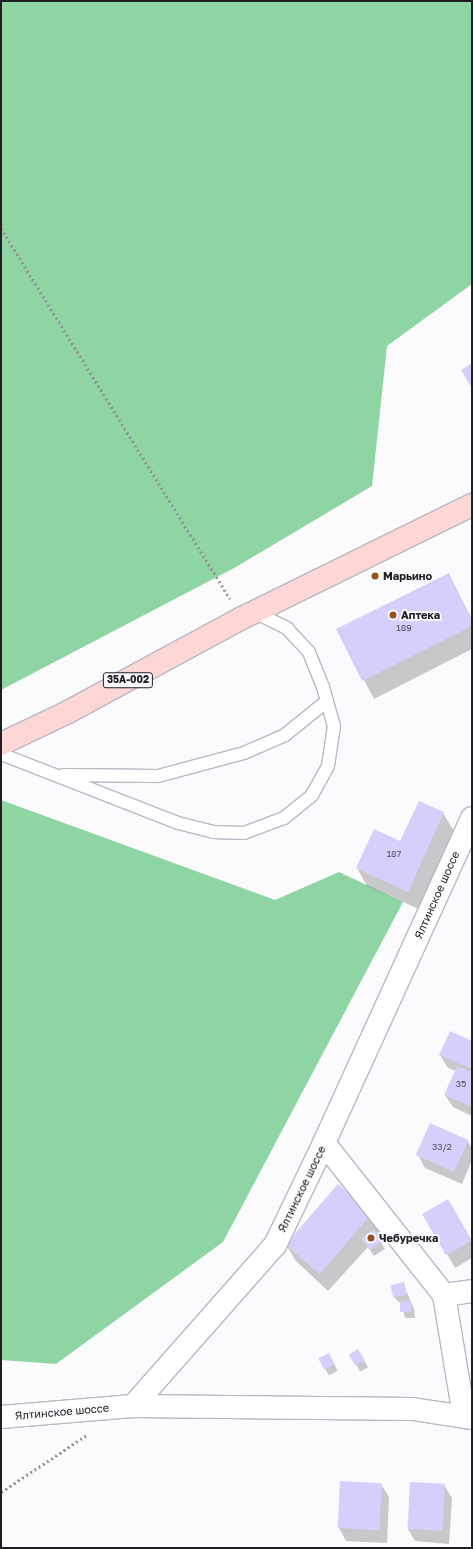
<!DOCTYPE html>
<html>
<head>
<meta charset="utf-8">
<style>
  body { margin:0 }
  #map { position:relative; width:473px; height:1549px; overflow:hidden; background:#fbfafd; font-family:"Golos Text",sans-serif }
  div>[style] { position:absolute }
  .forest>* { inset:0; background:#8fd4a3 }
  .shadow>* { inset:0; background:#0003; transform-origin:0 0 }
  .building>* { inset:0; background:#d5d0fb; transform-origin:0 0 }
  .path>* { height:2.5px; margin-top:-1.25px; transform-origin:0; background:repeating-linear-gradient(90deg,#939295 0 2px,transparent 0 5px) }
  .roads { filter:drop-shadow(1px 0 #b9b8c4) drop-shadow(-1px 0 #b9b8c4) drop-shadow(0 1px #b9b8c4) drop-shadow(0 -1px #b9b8c4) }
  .lane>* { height:12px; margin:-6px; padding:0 6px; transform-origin:6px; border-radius:6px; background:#fff }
  .street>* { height:22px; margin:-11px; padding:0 11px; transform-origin:11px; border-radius:11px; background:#fff }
  .secondary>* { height:22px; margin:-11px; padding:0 11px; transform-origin:11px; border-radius:11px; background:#fff }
  .primary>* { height:22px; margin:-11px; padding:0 11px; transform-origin:11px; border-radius:11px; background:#fdd6d6 }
  .dots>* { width:11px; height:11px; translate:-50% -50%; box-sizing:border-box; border:2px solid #fbfafd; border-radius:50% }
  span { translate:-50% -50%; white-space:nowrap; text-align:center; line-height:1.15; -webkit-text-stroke:3.5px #fbfafd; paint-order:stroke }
  .number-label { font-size:9px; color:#4d4c5a }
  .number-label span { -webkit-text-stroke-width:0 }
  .shield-label span { padding:1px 3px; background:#fbfafd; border:1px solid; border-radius:3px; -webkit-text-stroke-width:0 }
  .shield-label { font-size:10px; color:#202024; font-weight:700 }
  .poi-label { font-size:11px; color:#202024; font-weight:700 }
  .left { translate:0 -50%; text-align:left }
  .street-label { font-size:11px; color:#202024 }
  .frame { position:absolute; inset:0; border:2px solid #202024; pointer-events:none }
</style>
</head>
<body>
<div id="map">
  <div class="forest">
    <i style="clip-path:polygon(1px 1px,472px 1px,472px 284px,387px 346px,372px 486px,236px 567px,1px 690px)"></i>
    <i style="clip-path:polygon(1px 800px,275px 900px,339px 872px,403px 902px,223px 1242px,56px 1364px,1px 1360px)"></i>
  </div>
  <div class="shadow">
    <i style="clip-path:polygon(448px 574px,472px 619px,472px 649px,374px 699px,338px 630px)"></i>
    <i style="clip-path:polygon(443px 813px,454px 831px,419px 909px,367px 886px,357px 868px)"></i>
    <i style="clip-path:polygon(472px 1042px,472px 1116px,453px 1107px,445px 1095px,456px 1071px,448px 1068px,440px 1055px)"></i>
    <i style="clip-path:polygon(467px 1140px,472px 1148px,472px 1160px,462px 1184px,425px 1168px,418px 1155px)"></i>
    <i style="clip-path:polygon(448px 1200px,472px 1242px,472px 1258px,455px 1268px,424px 1214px)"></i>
    <i style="clip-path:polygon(371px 1215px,381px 1233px,378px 1237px,385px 1249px,374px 1256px,368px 1247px,328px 1291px,296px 1261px,285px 1243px)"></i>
    <i style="clip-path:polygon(403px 1283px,414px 1309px,415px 1318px,405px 1318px,401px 1304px,395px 1298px)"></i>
    <i style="left:358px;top:1350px;width:20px;height:9px;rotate:60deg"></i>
    <i style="left:329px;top:1355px;width:18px;height:10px;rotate:61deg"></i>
    <i style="clip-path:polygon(341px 1482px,381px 1484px,389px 1497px,387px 1543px,346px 1541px,339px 1528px)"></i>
    <i style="clip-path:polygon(444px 1485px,452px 1498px,449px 1544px,415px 1541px,408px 1529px)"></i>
  </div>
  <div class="building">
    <i style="clip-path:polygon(472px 363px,472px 389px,461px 370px)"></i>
    <i style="clip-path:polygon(449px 573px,472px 620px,472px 626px,362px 681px,336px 629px)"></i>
    <i style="clip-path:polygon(419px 801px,444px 812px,408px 892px,356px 868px,374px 829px,400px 841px)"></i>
    <i style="clip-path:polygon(450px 1031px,472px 1041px,472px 1069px,439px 1055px)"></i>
    <i style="clip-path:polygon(457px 1066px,472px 1072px,472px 1107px,444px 1095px)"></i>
    <i style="left:430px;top:1123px;width:42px;height:35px;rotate:24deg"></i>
    <i style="left:338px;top:1184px;width:45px;height:80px;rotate:41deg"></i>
    <i style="left:448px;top:1199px;width:48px;height:30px;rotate:60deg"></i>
    <i style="left:374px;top:1230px;width:14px;height:15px;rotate:56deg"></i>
    <i style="left:404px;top:1282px;width:13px;height:14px;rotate:77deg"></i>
    <i style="clip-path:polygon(411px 1301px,412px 1312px,400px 1312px,400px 1302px)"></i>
    <i style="left:358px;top:1349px;width:13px;height:11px;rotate:58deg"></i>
    <i style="left:329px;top:1353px;width:13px;height:12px;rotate:63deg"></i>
    <i style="left:340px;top:1481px;width:42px;height:47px;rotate:3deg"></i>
    <i style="left:410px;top:1482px;width:35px;height:47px;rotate:3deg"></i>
  </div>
  <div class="path">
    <i style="left:1px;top:228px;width:436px;rotate:58.3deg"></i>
    <i style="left:1px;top:1492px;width:103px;rotate:-33.5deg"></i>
  </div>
  <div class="roads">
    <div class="lane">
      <i style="left:1px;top:754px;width:190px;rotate:21.3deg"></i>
      <i style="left:178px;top:823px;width:36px;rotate:14deg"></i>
      <i style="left:213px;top:832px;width:31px;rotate:2deg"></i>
      <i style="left:244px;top:833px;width:43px;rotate:-20.6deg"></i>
      <i style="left:284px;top:818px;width:36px;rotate:-39deg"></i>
      <i style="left:312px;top:795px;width:33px;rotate:-61deg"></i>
      <i style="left:328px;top:766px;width:40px;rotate:-81.5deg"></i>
      <i style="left:334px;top:726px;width:41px;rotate:-105.8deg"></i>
      <i style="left:323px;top:687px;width:38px;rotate:-112deg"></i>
      <i style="left:309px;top:652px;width:33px;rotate:-133deg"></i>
      <i style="left:287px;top:628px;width:37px;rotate:-154deg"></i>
      <i style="left:63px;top:775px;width:95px;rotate:0.6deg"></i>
      <i style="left:158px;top:776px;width:89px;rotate:-15deg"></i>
      <i style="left:244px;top:753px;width:45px;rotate:-23.7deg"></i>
      <i style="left:285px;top:735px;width:54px;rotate:-39deg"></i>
    </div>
    <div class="street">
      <i style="left:324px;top:1143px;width:194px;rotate:51.7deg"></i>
      <i style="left:444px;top:1295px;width:123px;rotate:80.6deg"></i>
      <i style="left:444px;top:1295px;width:28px;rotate:-8deg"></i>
      <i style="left:133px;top:1406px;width:280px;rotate:0.6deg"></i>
      <i style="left:413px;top:1409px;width:60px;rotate:8.7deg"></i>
    </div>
    <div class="secondary">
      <i style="left:1px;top:1417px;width:132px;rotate:-4.8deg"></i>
      <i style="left:133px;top:1406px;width:215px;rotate:-48.6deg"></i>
      <i style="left:275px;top:1245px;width:113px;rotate:-64.3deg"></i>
      <i style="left:324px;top:1143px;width:357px;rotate:-65.5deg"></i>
    </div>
    <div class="primary">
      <i style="left:1px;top:744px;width:74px;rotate:-25.5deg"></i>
      <i style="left:68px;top:712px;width:198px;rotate:-28.4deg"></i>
      <i style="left:242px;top:618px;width:256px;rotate:-26.2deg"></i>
    </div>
  </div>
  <div class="dots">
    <i style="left:375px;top:576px;background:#945221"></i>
    <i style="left:393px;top:615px;background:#945221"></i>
    <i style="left:371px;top:1238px;background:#945221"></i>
  </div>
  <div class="number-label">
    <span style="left:404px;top:628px">189</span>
    <span style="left:394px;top:854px">187</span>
    <span style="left:461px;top:1084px">35</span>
    <span style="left:442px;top:1147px">33/2</span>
  </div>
  <div class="shield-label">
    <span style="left:128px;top:680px">35А-002</span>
  </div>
  <div class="poi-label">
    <span class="left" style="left:383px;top:576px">Марьино</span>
    <span class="left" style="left:401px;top:615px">Аптека</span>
    <span class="left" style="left:379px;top:1238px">Чебуречка</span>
  </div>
  <div class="street-label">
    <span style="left:437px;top:895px;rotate:-66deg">Ялтинское шоссе</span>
    <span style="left:302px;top:1189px;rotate:-64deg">Ялтинское шоссе</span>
    <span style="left:62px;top:1412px;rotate:-5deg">Ялтинское шоссе</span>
  </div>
  <div class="frame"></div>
</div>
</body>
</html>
